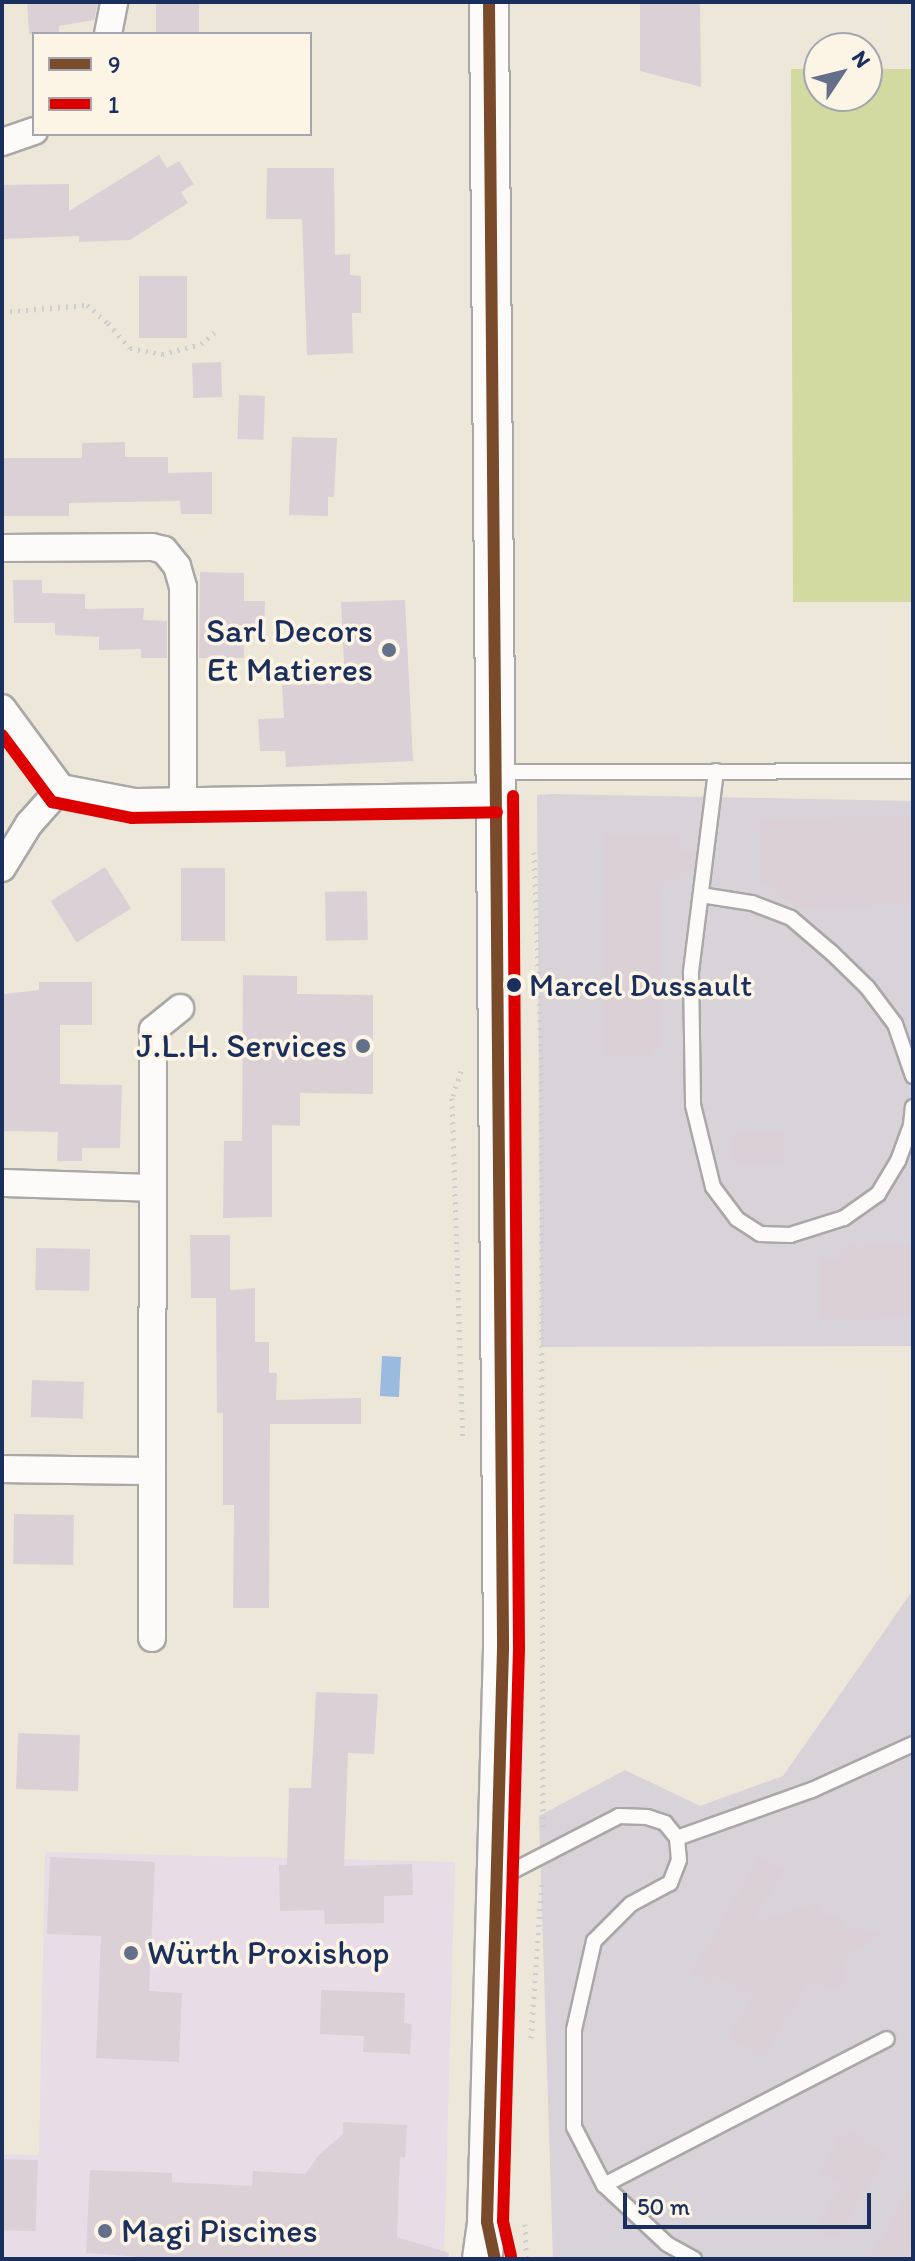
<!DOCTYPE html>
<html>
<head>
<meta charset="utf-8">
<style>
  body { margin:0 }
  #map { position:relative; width:915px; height:2261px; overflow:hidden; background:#ede7da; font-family:Itim,sans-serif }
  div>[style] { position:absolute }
  .built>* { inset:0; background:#e8dce7 }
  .industrial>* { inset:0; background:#d8d2d9 }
  .green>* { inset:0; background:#d2daa1 }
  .water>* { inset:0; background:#9abadf; transform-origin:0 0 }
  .building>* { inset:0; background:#dbd0d6; transform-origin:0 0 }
  .path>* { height:5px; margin-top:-2.5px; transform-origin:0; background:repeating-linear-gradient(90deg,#cccdcd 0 2px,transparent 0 8px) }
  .roads { filter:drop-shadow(2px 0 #a9a8a7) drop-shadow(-2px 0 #a9a8a7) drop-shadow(0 2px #a9a8a7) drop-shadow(0 -2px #a9a8a7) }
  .lane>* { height:14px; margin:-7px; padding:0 7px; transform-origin:7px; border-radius:7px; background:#fcfbf9 }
  .street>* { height:26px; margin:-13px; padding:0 13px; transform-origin:13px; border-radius:13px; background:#fcfbf9 }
  .secondary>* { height:38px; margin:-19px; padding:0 19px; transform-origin:19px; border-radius:19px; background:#fcfbf9 }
  .bus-1>* { height:12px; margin:-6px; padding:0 6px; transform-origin:6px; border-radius:6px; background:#7a4b2a }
  .bus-2>* { height:12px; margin:-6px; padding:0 6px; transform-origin:6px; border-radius:6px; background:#d00 }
  .dots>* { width:22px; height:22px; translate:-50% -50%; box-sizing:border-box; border:4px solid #fcf5e5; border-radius:50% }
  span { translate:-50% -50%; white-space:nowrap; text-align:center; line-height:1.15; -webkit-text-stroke:7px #fcf5e5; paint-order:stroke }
  .bus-label { font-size:32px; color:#1b2f5e }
  .left { translate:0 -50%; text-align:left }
  .poi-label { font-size:34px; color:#1b2f5e }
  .right { translate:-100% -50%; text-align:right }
  .frame { position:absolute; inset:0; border:4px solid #1b2f5e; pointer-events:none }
  .legend { position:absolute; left:32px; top:32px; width:280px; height:104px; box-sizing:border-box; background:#fcf5e5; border:2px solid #a2a6af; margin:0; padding:10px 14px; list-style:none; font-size:24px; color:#1b2f5e }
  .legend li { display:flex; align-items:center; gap:16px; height:40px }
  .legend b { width:40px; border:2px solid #a2a6af }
  .north { position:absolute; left:803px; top:32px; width:80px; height:80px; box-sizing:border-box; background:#fcf5e5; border:2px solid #a2a6af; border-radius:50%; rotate:55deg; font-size:22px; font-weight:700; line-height:32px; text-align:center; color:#1b2f5e }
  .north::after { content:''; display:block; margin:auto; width:28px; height:36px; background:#646f89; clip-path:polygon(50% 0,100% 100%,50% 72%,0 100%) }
  .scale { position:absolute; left:623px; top:2193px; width:248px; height:36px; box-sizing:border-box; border:4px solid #1b2f5e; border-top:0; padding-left:10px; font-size:24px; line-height:28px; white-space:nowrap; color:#1b2f5e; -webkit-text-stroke:6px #fcf5e5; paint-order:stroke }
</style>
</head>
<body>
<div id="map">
  <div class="built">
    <i style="clip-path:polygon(45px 1852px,455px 1862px,444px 2259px,2px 2259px,2px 2154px,39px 2155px)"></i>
  </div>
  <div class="industrial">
    <i style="clip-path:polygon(551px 794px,913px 801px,913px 1346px,541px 1347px,537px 795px)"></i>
    <i style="clip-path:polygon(913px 1590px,913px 2259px,553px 2259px,539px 1816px,625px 1770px,700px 1806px,783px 1776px)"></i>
  </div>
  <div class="green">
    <i style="clip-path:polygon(791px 69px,819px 69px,819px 96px,867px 96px,867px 69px,913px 69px,913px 602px,793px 602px)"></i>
  </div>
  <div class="water">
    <i style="left:382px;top:1356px;width:19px;height:40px;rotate:3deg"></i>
  </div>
  <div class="building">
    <i style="clip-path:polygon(27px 2px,98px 2px,94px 20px,59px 26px,59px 34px,29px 34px)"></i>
    <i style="left:156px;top:2px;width:43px;height:32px"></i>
    <i style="clip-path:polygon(640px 2px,700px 2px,701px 87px,640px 71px)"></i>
    <i style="clip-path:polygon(159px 155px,167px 168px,179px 161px,194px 184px,181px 192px,188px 203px,130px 240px,79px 242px,79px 236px,2px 239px,2px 185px,69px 184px,69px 211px)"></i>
    <i style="clip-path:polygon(267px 168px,334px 168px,335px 255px,350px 254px,350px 275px,361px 276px,361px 313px,352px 313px,353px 353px,307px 355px,302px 219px,266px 219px)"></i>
    <i style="left:139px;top:276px;width:48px;height:62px"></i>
    <i style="left:221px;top:362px;width:35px;height:29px;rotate:88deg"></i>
    <i style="left:239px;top:395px;width:26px;height:44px;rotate:2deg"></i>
    <i style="clip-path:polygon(292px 437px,337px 438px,334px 497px,328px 497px,328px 516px,289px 515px)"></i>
    <i style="clip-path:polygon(125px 442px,125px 457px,168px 457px,168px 473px,212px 472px,212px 514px,181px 514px,180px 501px,69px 503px,69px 516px,2px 516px,2px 458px,82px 458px,82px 443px)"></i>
    <i style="clip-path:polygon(200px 572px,244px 573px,244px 601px,265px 601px,264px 631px,243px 631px,244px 658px,199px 658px)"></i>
    <i style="clip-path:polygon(13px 580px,42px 580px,42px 593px,85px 594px,85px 609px,144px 608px,143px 620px,167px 621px,167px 658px,141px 658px,141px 649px,99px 650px,99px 637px,55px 635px,55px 623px,14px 623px)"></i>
    <i style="clip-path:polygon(405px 600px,413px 761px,286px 767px,285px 751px,260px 751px,258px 719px,284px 718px,282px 685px,345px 683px,341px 602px)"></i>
    <i style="clip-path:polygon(913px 816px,913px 904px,798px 908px,761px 880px,759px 820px)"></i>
    <i style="clip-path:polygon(679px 834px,680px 850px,696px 850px,694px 868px,659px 886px,662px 1048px,651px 1047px,651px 1055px,607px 1056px,604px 835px)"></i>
    <i style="left:105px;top:867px;width:49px;height:64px;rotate:58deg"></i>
    <i style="left:225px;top:868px;width:73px;height:44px;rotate:90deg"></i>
    <i style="left:367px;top:891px;width:49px;height:42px;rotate:89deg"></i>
    <i style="clip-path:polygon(243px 975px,297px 976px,297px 994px,373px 995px,373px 1094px,300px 1093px,300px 1126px,272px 1125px,272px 1217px,223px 1218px,224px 1141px,242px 1141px)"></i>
    <i style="clip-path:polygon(39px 982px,92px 982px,92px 1025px,60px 1025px,60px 1084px,122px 1085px,120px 1148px,82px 1148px,82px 1161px,57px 1161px,58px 1132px,2px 1131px,3px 994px,39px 990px)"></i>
    <i style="left:734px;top:1131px;width:49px;height:31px;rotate:1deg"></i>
    <i style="clip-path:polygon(190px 1235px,230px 1235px,230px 1290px,255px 1288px,255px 1342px,269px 1342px,269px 1373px,277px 1373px,276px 1400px,361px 1398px,361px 1424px,270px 1424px,269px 1608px,233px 1608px,234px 1505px,223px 1505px,223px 1413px,217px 1413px,216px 1298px,191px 1298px)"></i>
    <i style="clip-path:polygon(913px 1244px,913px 1317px,821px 1320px,819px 1260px,840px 1259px,839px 1247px)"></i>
    <i style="left:36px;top:1248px;width:54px;height:42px;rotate:1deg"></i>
    <i style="left:32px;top:1380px;width:52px;height:37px;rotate:2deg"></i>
    <i style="left:14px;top:1514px;width:60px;height:50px;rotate:1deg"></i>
    <i style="clip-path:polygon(316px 1692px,378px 1694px,374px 1754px,348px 1753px,344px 1866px,412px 1864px,413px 1895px,384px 1896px,384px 1923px,325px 1924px,324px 1910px,280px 1911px,279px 1865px,287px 1865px,289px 1788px,311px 1788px)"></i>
    <i style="left:18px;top:1733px;width:62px;height:56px;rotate:2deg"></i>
    <i style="clip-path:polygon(50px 1857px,155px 1862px,149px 1991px,182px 1993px,179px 2062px,96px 2058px,101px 1936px,47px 1934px)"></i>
    <i style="clip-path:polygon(760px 1857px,784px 1871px,750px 1923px,817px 1904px,822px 1914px,836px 1917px,846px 1928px,880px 1933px,848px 1956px,840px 1988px,808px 1982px,763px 2057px,729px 2037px,753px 1997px,716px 1975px,711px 1984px,692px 1972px)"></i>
    <i style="clip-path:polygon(321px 1990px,405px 1993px,404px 2023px,412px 2024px,410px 2054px,363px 2052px,364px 2036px,320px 2034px)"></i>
    <i style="clip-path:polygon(343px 2122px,407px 2125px,405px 2158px,400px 2157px,397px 2237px,449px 2253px,448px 2259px,168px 2259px,86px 2253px,90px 2170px,172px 2173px,172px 2182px,252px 2186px,253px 2171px,305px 2174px,319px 2155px,343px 2134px)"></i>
    <i style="clip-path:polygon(845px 2130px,887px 2154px,836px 2239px,818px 2229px,841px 2184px,820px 2172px)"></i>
    <i style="left:2px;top:2159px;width:36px;height:71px;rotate:2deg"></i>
    <i style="clip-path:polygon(913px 2180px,913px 2243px,903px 2259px,870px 2259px)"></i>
  </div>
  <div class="path">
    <i style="left:2px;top:312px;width:85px;rotate:-4.7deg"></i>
    <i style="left:87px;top:305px;width:28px;rotate:41deg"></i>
    <i style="left:108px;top:323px;width:33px;rotate:49deg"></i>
    <i style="left:130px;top:348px;width:33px;rotate:11deg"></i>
    <i style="left:162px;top:354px;width:40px;rotate:-14.4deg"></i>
    <i style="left:201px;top:344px;width:18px;rotate:-41deg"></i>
    <i style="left:534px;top:852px;width:197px;rotate:88deg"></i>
    <i style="left:541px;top:1049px;width:781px;rotate:89.85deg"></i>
    <i style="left:461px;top:1071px;width:28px;rotate:108deg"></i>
    <i style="left:452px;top:1098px;width:341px;rotate:88.2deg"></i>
    <i style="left:531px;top:2038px;width:158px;rotate:-86deg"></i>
    <i style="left:525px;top:2224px;width:35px;rotate:88deg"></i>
  </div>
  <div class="roads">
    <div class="lane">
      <i style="left:716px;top:771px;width:204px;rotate:97.1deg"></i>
      <i style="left:691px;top:973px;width:132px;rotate:89.1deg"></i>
      <i style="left:693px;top:1105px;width:84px;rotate:76.3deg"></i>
      <i style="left:713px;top:1187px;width:40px;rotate:53deg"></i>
      <i style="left:737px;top:1219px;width:27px;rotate:33deg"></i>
      <i style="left:760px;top:1234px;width:30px;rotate:2deg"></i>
      <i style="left:790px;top:1235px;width:57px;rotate:-17.5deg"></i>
      <i style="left:844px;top:1218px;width:42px;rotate:-35.2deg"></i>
      <i style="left:878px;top:1194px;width:39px;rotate:-59deg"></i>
      <i style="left:898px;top:1161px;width:38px;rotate:-70deg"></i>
      <i style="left:911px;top:1125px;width:18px;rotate:-84deg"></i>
      <i style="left:496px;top:772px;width:417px;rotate:-0.1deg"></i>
      <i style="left:701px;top:895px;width:52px;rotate:8.9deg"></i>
      <i style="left:752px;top:903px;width:42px;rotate:21deg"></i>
      <i style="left:791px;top:918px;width:54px;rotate:40.5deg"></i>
      <i style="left:832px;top:953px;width:49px;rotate:44.2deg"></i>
      <i style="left:867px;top:987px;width:46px;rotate:52.9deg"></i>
      <i style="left:895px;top:1024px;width:55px;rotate:70.9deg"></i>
      <i style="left:677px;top:1838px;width:143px;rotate:-19.6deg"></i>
      <i style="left:812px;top:1790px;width:111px;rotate:-24.5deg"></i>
      <i style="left:501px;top:1877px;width:133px;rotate:-27.3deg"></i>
      <i style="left:619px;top:1816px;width:28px;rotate:2deg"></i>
      <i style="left:647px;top:1817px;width:19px;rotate:18deg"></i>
      <i style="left:665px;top:1823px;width:19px;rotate:51deg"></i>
      <i style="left:677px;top:1838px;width:22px;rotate:85deg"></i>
      <i style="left:679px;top:1860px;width:25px;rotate:111deg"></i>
      <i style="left:670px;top:1883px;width:44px;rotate:151.7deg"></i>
      <i style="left:631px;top:1904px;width:52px;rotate:135deg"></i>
      <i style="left:594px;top:1941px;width:91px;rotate:102.7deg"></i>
      <i style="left:574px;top:2030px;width:97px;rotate:90deg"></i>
      <i style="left:574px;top:2127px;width:65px;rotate:62.7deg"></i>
      <i style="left:604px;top:2185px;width:86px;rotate:43.1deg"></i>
      <i style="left:667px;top:2244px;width:31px;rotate:29deg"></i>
      <i style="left:604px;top:2185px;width:318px;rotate:-27.3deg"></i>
    </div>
    <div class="street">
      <i style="left:108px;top:34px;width:33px;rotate:-79deg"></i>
      <i style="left:2px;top:142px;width:34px;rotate:-19deg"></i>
      <i style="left:2px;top:548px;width:150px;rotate:-0.4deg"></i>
      <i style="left:152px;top:547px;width:12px;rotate:14deg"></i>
      <i style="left:164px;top:550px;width:21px;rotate:51deg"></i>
      <i style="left:177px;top:566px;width:22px;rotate:74deg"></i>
      <i style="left:183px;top:587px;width:214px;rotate:90deg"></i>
      <i style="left:2px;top:708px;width:99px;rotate:53.6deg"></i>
      <i style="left:61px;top:788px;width:75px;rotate:10.7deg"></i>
      <i style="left:135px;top:802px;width:362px;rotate:-0.9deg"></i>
      <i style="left:2px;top:868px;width:52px;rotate:-58.5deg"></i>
      <i style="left:29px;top:824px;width:48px;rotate:-48.4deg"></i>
      <i style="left:2px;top:1183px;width:149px;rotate:1.9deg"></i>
      <i style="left:2px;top:1469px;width:150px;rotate:0.8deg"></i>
      <i style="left:152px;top:1638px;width:608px;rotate:-89.91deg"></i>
      <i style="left:153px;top:1030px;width:35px;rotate:-39deg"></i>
    </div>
    <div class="secondary">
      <i style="left:482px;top:2259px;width:37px;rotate:-82deg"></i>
      <i style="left:487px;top:2222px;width:573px;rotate:-88.4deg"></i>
      <i style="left:503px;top:1649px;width:1647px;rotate:-90.49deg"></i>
    </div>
  </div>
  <div class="bus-1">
    <i style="left:489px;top:2px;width:1647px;rotate:89.51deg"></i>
    <i style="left:503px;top:1649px;width:573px;rotate:91.6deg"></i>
    <i style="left:487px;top:2222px;width:38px;rotate:78deg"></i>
  </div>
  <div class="bus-2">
    <i style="left:2px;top:735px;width:84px;rotate:53.3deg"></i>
    <i style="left:52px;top:802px;width:82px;rotate:11.3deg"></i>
    <i style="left:132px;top:818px;width:365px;rotate:-0.9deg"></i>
    <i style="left:511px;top:2256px;width:36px;rotate:-103deg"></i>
    <i style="left:503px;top:2221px;width:572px;rotate:-88.4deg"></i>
    <i style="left:519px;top:1649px;width:853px;rotate:-90.4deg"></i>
  </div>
  <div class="dots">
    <i style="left:389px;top:650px;background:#646f89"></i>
    <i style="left:514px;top:985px;background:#1b2f5e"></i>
    <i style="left:363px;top:1046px;background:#646f89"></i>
    <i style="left:131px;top:1953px;background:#646f89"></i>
    <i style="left:105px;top:2231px;background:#646f89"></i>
  </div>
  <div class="bus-label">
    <span class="left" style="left:529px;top:985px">Marcel Dussault</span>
  </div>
  <div class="poi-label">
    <span class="right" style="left:373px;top:650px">Sarl Decors<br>Et Matieres</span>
    <span class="right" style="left:347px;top:1046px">J.L.H. Services</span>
    <span class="left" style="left:147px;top:1953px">Würth Proxishop</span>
    <span class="left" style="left:121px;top:2231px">Magi Piscines</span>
  </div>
  <div class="frame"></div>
  <ul class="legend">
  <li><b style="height:10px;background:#7a4b2a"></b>9</li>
  <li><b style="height:10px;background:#d00"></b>1</li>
  </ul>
  <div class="north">N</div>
  <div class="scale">50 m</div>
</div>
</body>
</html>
